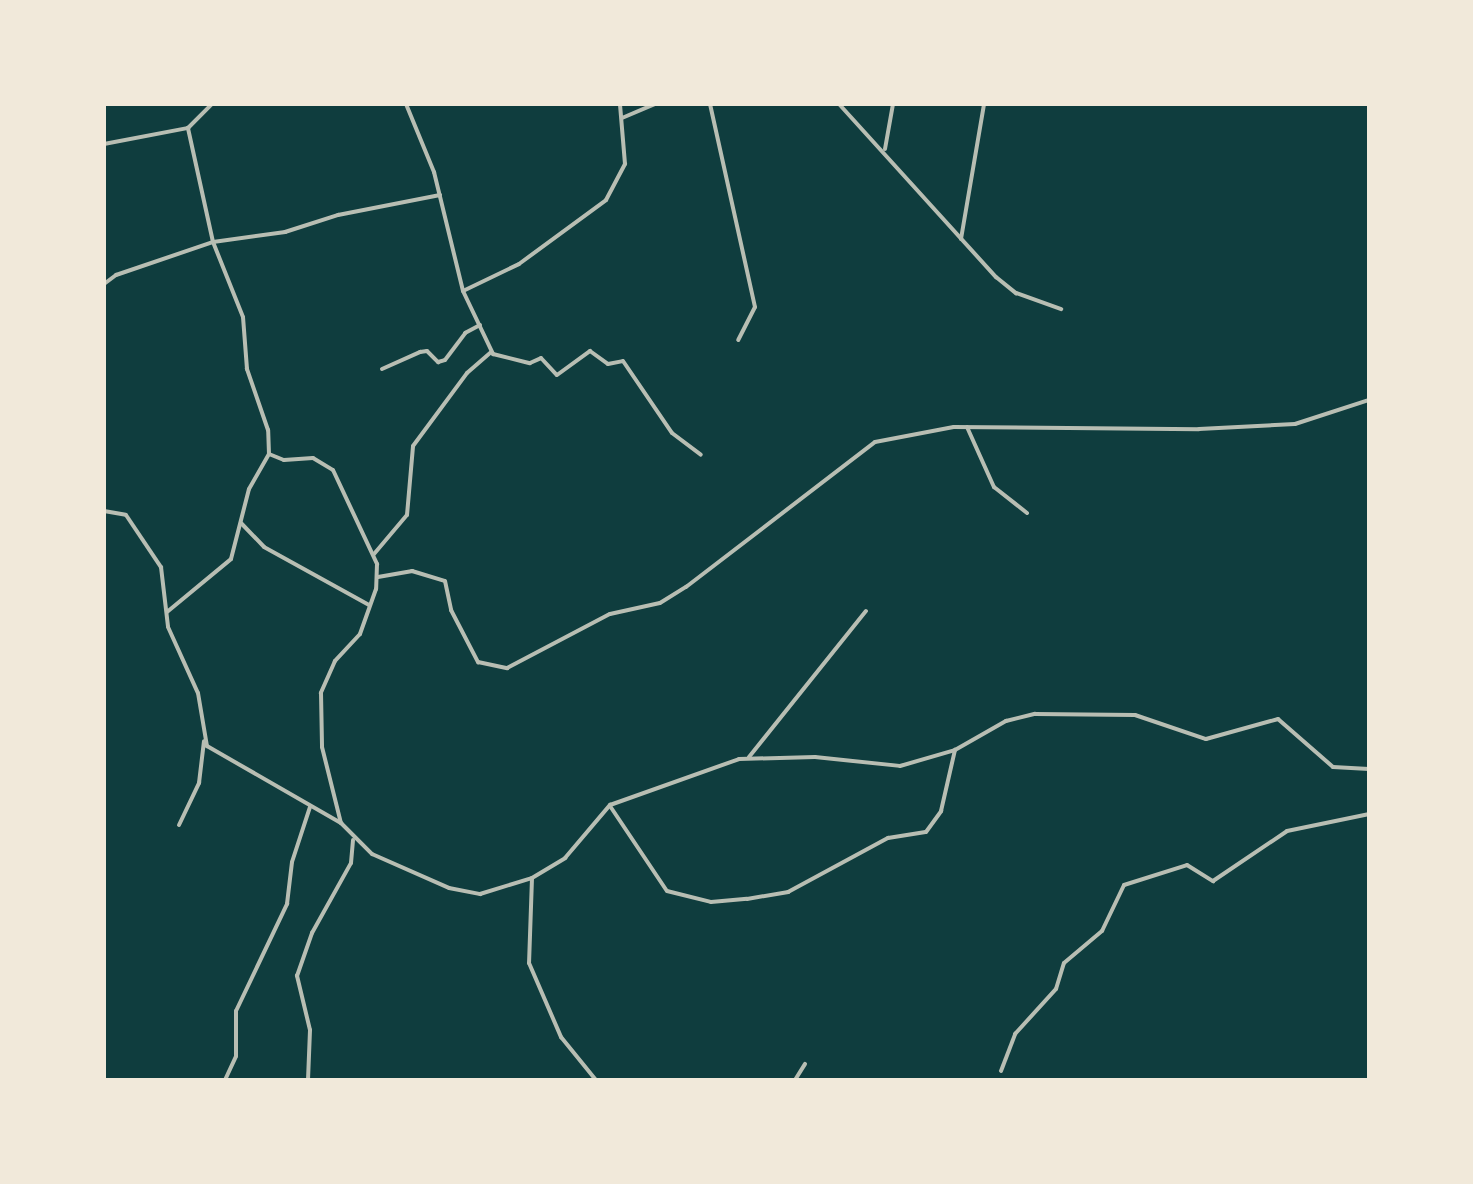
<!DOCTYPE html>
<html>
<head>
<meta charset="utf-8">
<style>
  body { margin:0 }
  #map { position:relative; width:1473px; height:1184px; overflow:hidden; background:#0f3d3e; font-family:Roboto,sans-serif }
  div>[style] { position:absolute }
  .minor>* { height:4px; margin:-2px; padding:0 2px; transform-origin:2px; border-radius:2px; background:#b8beb3 }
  span { translate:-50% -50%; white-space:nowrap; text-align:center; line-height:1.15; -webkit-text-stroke:8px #f1e9da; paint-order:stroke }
  .frame { position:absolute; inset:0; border:106px solid #f1e9da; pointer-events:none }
</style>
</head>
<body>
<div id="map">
  <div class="minor">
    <i style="left:406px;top:104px;width:74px;rotate:67.6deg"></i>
    <i style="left:434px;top:172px;width:122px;rotate:76.3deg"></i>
    <i style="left:463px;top:291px;width:70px;rotate:64.5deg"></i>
    <i style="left:493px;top:354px;width:38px;rotate:14deg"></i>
    <i style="left:530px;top:363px;width:12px;rotate:-24deg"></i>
    <i style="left:541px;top:358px;width:23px;rotate:47deg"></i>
    <i style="left:557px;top:375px;width:41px;rotate:-36deg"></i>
    <i style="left:590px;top:351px;width:22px;rotate:36deg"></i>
    <i style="left:608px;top:364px;width:15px;rotate:-11deg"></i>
    <i style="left:623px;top:361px;width:87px;rotate:55.8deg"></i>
    <i style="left:672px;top:433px;width:36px;rotate:37deg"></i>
    <i style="left:710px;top:104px;width:208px;rotate:77.5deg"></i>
    <i style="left:755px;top:307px;width:37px;rotate:117deg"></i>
    <i style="left:839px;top:104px;width:234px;rotate:47.8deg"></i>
    <i style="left:996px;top:277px;width:26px;rotate:39deg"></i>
    <i style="left:1016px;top:293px;width:48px;rotate:19.6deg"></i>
    <i style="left:622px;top:118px;width:36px;rotate:-23deg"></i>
    <i style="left:104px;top:144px;width:86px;rotate:-10.8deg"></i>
    <i style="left:188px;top:128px;width:34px;rotate:-45deg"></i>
    <i style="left:885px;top:149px;width:46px;rotate:-79.9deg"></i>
    <i style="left:961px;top:239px;width:137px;rotate:-80.3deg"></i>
    <i style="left:104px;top:284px;width:15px;rotate:-37deg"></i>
    <i style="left:116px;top:275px;width:102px;rotate:-18.8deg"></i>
    <i style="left:213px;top:242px;width:73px;rotate:-7.9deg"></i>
    <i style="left:285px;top:232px;width:56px;rotate:-17.8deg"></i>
    <i style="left:338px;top:215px;width:104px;rotate:-11.1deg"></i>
    <i style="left:463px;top:291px;width:62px;rotate:-25.7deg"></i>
    <i style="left:519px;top:264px;width:108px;rotate:-36.3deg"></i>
    <i style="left:606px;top:200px;width:41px;rotate:-62.2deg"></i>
    <i style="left:625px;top:164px;width:60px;rotate:-94.8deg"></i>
    <i style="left:382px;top:369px;width:42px;rotate:-24.1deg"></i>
    <i style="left:420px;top:352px;width:7px;rotate:-8deg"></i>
    <i style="left:427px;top:351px;width:16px;rotate:45deg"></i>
    <i style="left:438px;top:362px;width:7px;rotate:-16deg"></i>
    <i style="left:445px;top:360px;width:34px;rotate:-53deg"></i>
    <i style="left:465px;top:333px;width:17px;rotate:-28deg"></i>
    <i style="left:967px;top:427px;width:66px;rotate:65.8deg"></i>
    <i style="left:994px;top:487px;width:42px;rotate:38.2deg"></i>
    <i style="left:269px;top:454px;width:16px;rotate:22deg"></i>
    <i style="left:284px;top:460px;width:29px;rotate:-4deg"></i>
    <i style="left:313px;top:458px;width:23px;rotate:31deg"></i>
    <i style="left:333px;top:470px;width:104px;rotate:64.9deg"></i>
    <i style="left:377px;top:564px;width:25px;rotate:92deg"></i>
    <i style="left:376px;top:589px;width:48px;rotate:109.6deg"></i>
    <i style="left:360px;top:634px;width:37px;rotate:133deg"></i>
    <i style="left:335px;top:661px;width:35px;rotate:114deg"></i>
    <i style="left:321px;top:693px;width:54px;rotate:88.9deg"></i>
    <i style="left:322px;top:747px;width:78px;rotate:76deg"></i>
    <i style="left:341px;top:823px;width:44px;rotate:45deg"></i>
    <i style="left:372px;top:854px;width:84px;rotate:23.8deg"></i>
    <i style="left:449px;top:888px;width:32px;rotate:11deg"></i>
    <i style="left:480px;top:894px;width:54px;rotate:-17.1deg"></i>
    <i style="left:532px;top:878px;width:39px;rotate:-31deg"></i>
    <i style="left:565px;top:858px;width:70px;rotate:-49.7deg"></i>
    <i style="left:610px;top:805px;width:137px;rotate:-19.6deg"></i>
    <i style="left:739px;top:759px;width:76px;rotate:-1.5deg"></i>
    <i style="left:815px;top:757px;width:85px;rotate:6deg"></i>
    <i style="left:900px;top:766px;width:57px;rotate:-16.2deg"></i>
    <i style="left:955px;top:750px;width:59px;rotate:-29.6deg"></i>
    <i style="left:1006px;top:721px;width:30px;rotate:-14deg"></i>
    <i style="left:1035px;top:714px;width:100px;rotate:0.6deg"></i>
    <i style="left:1135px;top:715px;width:75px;rotate:18.7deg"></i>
    <i style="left:1206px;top:739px;width:75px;rotate:-15.5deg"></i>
    <i style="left:1278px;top:719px;width:73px;rotate:41.1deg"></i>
    <i style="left:1333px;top:767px;width:36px;rotate:3deg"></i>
    <i style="left:104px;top:511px;width:22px;rotate:10deg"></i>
    <i style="left:126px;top:515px;width:63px;rotate:56.1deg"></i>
    <i style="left:161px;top:567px;width:60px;rotate:83.3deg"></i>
    <i style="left:168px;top:627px;width:72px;rotate:65.6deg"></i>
    <i style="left:198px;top:693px;width:54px;rotate:80.4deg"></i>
    <i style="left:207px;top:746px;width:155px;rotate:29.9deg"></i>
    <i style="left:241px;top:523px;width:33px;rotate:46deg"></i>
    <i style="left:264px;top:547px;width:120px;rotate:28.9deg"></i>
    <i style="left:374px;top:554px;width:51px;rotate:-49.8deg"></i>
    <i style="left:407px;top:515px;width:69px;rotate:-85deg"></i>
    <i style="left:413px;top:446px;width:91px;rotate:-53.5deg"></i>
    <i style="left:467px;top:373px;width:32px;rotate:-41deg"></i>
    <i style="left:378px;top:577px;width:35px;rotate:-10deg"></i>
    <i style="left:412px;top:571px;width:34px;rotate:17deg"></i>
    <i style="left:445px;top:581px;width:30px;rotate:78deg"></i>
    <i style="left:451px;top:610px;width:59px;rotate:62.6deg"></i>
    <i style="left:478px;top:662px;width:30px;rotate:12deg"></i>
    <i style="left:507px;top:668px;width:116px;rotate:-27.7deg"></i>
    <i style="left:610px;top:614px;width:51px;rotate:-12.4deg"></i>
    <i style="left:660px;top:603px;width:31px;rotate:-32deg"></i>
    <i style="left:686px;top:587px;width:238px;rotate:-37.5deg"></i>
    <i style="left:875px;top:442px;width:80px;rotate:-10.8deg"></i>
    <i style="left:954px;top:427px;width:245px;rotate:0.5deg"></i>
    <i style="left:1199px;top:429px;width:96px;rotate:-3deg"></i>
    <i style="left:1295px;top:424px;width:78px;rotate:-18deg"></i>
    <i style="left:167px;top:612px;width:83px;rotate:-39.6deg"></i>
    <i style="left:231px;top:559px;width:72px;rotate:-75.6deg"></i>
    <i style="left:249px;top:489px;width:40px;rotate:-60.3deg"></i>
    <i style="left:269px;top:454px;width:24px;rotate:-92deg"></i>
    <i style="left:268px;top:430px;width:65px;rotate:-109deg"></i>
    <i style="left:247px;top:369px;width:52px;rotate:-94.4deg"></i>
    <i style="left:243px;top:317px;width:81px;rotate:-111.8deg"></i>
    <i style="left:213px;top:242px;width:117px;rotate:-102.4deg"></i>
    <i style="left:749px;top:757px;width:187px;rotate:-51.3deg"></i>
    <i style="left:610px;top:806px;width:102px;rotate:56.2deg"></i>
    <i style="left:667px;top:891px;width:45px;rotate:14deg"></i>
    <i style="left:711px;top:902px;width:36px;rotate:-5deg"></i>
    <i style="left:747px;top:899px;width:42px;rotate:-9.7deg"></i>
    <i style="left:788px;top:892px;width:114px;rotate:-28.4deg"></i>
    <i style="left:888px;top:838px;width:38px;rotate:-9deg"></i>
    <i style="left:926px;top:832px;width:26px;rotate:-54deg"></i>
    <i style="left:941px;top:811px;width:63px;rotate:-77.1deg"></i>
    <i style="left:179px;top:825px;width:47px;rotate:-64.5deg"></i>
    <i style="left:199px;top:783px;width:42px;rotate:-83.2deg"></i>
    <i style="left:532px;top:878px;width:85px;rotate:92deg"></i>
    <i style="left:529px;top:963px;width:81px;rotate:66.6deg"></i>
    <i style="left:561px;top:1037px;width:55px;rotate:50.9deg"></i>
    <i style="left:1001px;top:1071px;width:40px;rotate:-69deg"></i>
    <i style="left:1015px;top:1034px;width:61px;rotate:-47.7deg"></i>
    <i style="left:1056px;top:989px;width:27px;rotate:-73deg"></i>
    <i style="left:1064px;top:963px;width:50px;rotate:-40.1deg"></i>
    <i style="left:1102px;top:931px;width:51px;rotate:-64.4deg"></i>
    <i style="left:1124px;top:885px;width:66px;rotate:-17.6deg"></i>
    <i style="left:1187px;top:865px;width:31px;rotate:32deg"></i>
    <i style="left:1213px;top:881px;width:89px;rotate:-34deg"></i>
    <i style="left:1287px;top:831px;width:84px;rotate:-11.7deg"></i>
    <i style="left:225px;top:1080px;width:26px;rotate:-65deg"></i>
    <i style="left:236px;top:1056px;width:45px;rotate:-90deg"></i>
    <i style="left:236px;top:1011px;width:119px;rotate:-64.5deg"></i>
    <i style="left:287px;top:904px;width:42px;rotate:-83.2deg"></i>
    <i style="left:292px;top:862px;width:58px;rotate:-71.9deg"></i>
    <i style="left:308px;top:1080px;width:50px;rotate:-87.7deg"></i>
    <i style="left:310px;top:1030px;width:56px;rotate:-103.5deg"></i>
    <i style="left:297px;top:976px;width:46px;rotate:-70.8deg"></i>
    <i style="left:312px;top:933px;width:80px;rotate:-60.9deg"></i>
    <i style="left:351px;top:863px;width:23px;rotate:-85deg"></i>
    <i style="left:795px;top:1080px;width:19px;rotate:-58deg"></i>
  </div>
  <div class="frame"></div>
</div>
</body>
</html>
